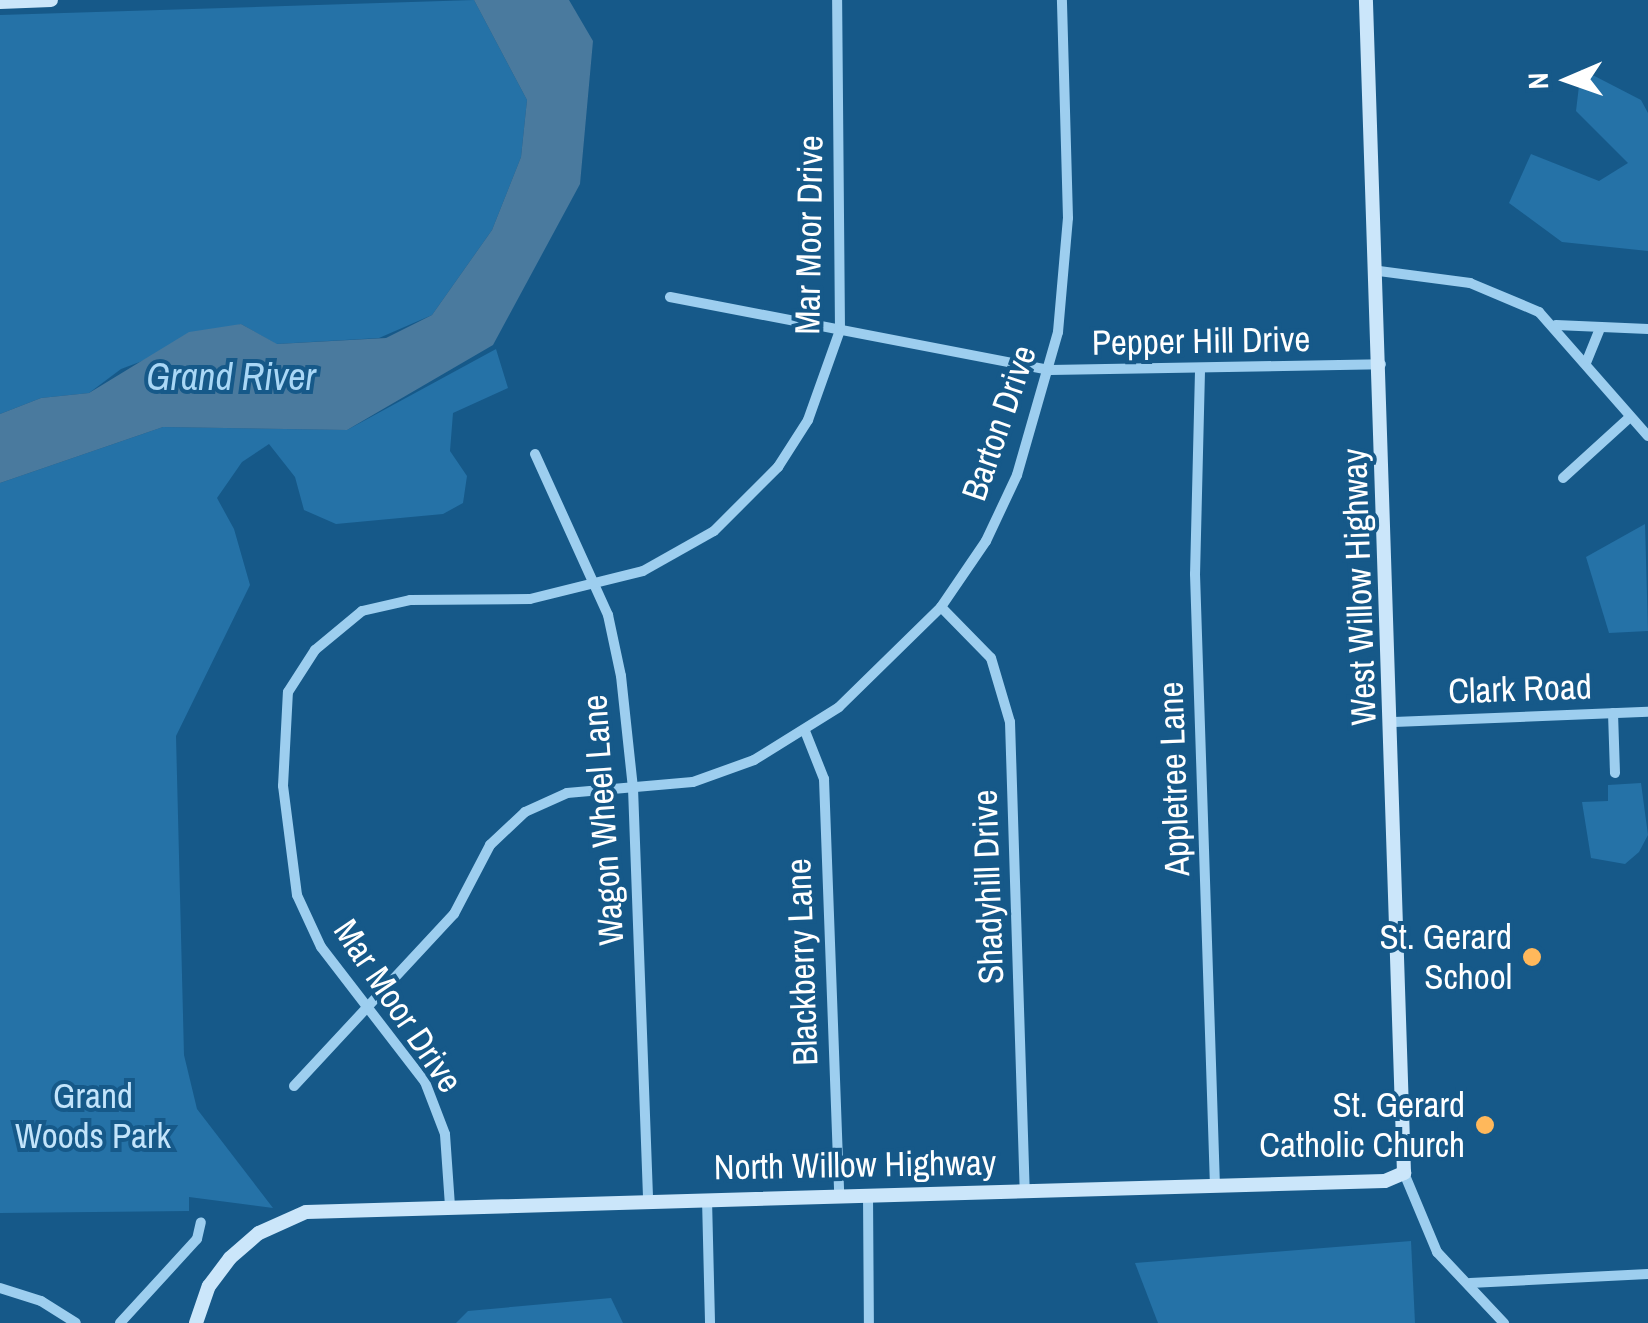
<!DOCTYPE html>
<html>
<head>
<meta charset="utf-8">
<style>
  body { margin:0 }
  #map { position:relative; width:1648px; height:1323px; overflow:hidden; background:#165989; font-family:"Archivo Narrow",sans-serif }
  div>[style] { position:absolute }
  .green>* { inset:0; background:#2572a7 }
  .water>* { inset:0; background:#4a7a9e }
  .street>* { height:10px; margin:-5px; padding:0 5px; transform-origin:5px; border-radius:5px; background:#9dceef }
  .secondary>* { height:14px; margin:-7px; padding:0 7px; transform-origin:7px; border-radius:7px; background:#cbe6fa }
  .dots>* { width:28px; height:28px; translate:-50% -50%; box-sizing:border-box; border:5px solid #165989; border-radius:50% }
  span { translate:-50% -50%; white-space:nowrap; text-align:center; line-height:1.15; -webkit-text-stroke:8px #165989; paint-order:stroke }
  .street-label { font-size:35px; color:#fff }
  .poi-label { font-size:35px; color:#fff }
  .right { translate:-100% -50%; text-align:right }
  .park-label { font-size:35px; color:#c3e4fb }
  .water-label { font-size:38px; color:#a9d7f6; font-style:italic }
  .north { position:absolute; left:1518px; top:30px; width:100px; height:100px; -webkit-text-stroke:8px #165989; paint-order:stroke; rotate:268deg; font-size:28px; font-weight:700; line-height:40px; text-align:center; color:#fff }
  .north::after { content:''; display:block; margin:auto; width:35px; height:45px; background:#fff; clip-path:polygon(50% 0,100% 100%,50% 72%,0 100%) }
</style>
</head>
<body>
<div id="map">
  <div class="green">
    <i style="clip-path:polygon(474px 0,527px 100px,521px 157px,492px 230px,432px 315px,379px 338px,276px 344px,241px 324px,121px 369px,89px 393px,41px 398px,0 414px,0 15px)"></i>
    <i style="clip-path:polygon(1581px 69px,1641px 100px,1648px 113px,1648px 251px,1562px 242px,1509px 203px,1531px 154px,1599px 181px,1628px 163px,1576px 111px)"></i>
    <i style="clip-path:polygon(496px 349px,508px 388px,453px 413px,450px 451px,467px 476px,463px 503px,443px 514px,336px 524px,304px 510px,295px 477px,269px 444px,242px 462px,217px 498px,234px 529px,250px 585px,176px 736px,184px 1055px,197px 1109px,273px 1208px,189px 1197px,189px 1211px,0 1213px,0 483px,163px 427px,347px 430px)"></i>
    <i style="clip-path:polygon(1645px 524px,1648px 631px,1609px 633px,1586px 557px)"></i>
    <i style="clip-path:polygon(1641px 783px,1648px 835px,1639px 852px,1625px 864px,1591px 858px,1582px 802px,1608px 801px,1608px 785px)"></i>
    <i style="clip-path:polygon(1411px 1241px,1415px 1323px,1158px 1323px,1135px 1263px)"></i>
    <i style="clip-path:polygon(611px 1298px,623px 1323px,456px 1323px,468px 1311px)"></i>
  </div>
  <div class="water">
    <i style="clip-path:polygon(474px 0,569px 0,593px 41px,580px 184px,493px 345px,347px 430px,163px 427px,0 483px,0 414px,41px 398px,89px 393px,189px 332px,241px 324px,277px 344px,386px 338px,432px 315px,492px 230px,521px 157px,527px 100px)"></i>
  </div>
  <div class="street">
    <i style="left:1379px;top:271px;width:92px;rotate:7.5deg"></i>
    <i style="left:1470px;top:283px;width:75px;rotate:22.8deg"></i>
    <i style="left:1539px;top:312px;width:165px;rotate:48.7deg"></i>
    <i style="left:670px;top:297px;width:387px;rotate:10.9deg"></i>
    <i style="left:1050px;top:370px;width:331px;rotate:-1deg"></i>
    <i style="left:1556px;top:325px;width:92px;rotate:2.5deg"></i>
    <i style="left:1586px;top:363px;width:35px;rotate:-68deg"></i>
    <i style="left:1200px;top:371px;width:203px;rotate:91.4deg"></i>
    <i style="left:1195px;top:574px;width:611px;rotate:88.13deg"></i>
    <i style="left:535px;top:454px;width:177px;rotate:65.6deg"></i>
    <i style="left:608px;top:615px;width:62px;rotate:78deg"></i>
    <i style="left:621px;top:676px;width:113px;rotate:83.9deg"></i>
    <i style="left:633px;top:788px;width:413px;rotate:87.9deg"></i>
    <i style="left:1563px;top:478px;width:91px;rotate:-42.3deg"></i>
    <i style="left:941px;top:607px;width:71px;rotate:45.6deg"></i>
    <i style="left:991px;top:658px;width:67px;rotate:73.5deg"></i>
    <i style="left:1010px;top:722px;width:469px;rotate:88.2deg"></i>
    <i style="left:1613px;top:713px;width:60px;rotate:88.1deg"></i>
    <i style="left:1394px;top:722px;width:254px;rotate:-2.3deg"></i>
    <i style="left:805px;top:731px;width:52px;rotate:68.4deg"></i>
    <i style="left:824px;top:779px;width:417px;rotate:87.9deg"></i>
    <i style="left:294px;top:1086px;width:235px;rotate:-47.1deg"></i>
    <i style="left:454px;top:914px;width:78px;rotate:-62.4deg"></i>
    <i style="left:490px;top:845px;width:48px;rotate:-43.3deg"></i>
    <i style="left:525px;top:812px;width:46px;rotate:-24.3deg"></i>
    <i style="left:567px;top:793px;width:126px;rotate:-5deg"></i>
    <i style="left:693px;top:782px;width:65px;rotate:-19.8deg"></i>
    <i style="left:754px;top:760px;width:100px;rotate:-31.9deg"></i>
    <i style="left:839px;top:707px;width:143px;rotate:-44.4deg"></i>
    <i style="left:941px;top:607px;width:80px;rotate:-55.7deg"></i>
    <i style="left:986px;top:541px;width:73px;rotate:-64.8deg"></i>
    <i style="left:1017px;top:475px;width:149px;rotate:-74deg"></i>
    <i style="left:1058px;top:332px;width:114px;rotate:-85deg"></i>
    <i style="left:1068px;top:218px;width:218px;rotate:-91.6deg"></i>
    <i style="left:1404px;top:1173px;width:86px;rotate:67.3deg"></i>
    <i style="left:1437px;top:1252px;width:98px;rotate:46.7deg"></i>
    <i style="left:868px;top:1195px;width:128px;rotate:89.6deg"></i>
    <i style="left:707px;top:1199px;width:124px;rotate:88.6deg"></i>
    <i style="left:450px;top:1206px;width:72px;rotate:-94deg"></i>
    <i style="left:445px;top:1134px;width:56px;rotate:-111deg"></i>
    <i style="left:425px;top:1082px;width:170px;rotate:-127.6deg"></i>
    <i style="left:321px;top:947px;width:57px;rotate:-114.8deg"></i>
    <i style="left:297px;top:895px;width:110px;rotate:-97.3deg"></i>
    <i style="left:283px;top:786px;width:94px;rotate:-87deg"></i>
    <i style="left:288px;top:692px;width:50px;rotate:-57.3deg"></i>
    <i style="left:315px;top:650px;width:61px;rotate:-39.7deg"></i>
    <i style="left:362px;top:611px;width:49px;rotate:-12.9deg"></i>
    <i style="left:410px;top:600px;width:120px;rotate:-0.5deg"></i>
    <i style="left:530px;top:599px;width:116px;rotate:-13.9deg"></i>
    <i style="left:643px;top:571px;width:81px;rotate:-29.4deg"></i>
    <i style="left:714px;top:531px;width:91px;rotate:-45deg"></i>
    <i style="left:778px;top:467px;width:56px;rotate:-57.4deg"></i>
    <i style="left:808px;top:420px;width:96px;rotate:-70.4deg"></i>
    <i style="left:840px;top:330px;width:330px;rotate:-90.5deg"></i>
    <i style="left:1470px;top:1283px;width:178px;rotate:-2.9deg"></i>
    <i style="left:0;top:1288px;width:43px;rotate:17.6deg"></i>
    <i style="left:41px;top:1301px;width:41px;rotate:32.2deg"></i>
    <i style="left:120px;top:1323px;width:114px;rotate:-47.5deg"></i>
    <i style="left:197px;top:1239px;width:17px;rotate:-77deg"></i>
  </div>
  <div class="secondary">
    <i style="left:0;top:2px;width:51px;rotate:-2.2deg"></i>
    <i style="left:196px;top:1323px;width:39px;rotate:-71deg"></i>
    <i style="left:209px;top:1286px;width:35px;rotate:-53deg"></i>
    <i style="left:230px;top:1258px;width:38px;rotate:-41deg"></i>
    <i style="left:259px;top:1233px;width:51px;rotate:-24.1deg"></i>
    <i style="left:306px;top:1212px;width:1079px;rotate:-1.65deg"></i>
    <i style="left:1385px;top:1181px;width:21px;rotate:-23deg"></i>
    <i style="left:1404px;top:1173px;width:1174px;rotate:-91.86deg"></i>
  </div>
  <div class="dots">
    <i style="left:1532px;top:957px;background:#ffb85b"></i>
    <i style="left:1485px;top:1125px;background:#ffb85b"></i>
  </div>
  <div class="street-label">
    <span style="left:809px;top:235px;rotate:-89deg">Mar Moor Drive</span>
    <span style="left:1201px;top:341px;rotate:-1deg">Pepper Hill Drive</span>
    <span style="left:999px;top:423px;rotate:-71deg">Barton Drive</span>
    <span style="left:1359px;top:587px;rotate:-92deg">West Willow Highway</span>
    <span style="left:1520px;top:689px;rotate:-2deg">Clark Road</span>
    <span style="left:1174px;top:779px;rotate:-92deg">Appletree Lane</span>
    <span style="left:603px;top:820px;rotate:-94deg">Wagon Wheel Lane</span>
    <span style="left:988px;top:887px;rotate:-92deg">Shadyhill Drive</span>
    <span style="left:802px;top:962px;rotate:-92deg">Blackberry Lane</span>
    <span style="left:398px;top:1006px;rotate:56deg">Mar Moor Drive</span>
    <span style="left:855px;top:1165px;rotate:-1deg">North Willow Highway</span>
  </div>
  <div class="poi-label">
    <span class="right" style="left:1512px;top:957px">St. Gerard<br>School</span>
    <span class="right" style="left:1465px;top:1125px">St. Gerard<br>Catholic Church</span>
  </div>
  <div class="park-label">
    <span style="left:93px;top:1116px">Grand<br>Woods Park</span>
  </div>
  <div class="water-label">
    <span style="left:231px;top:377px">Grand River</span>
  </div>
  <div class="north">N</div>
</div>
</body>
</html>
